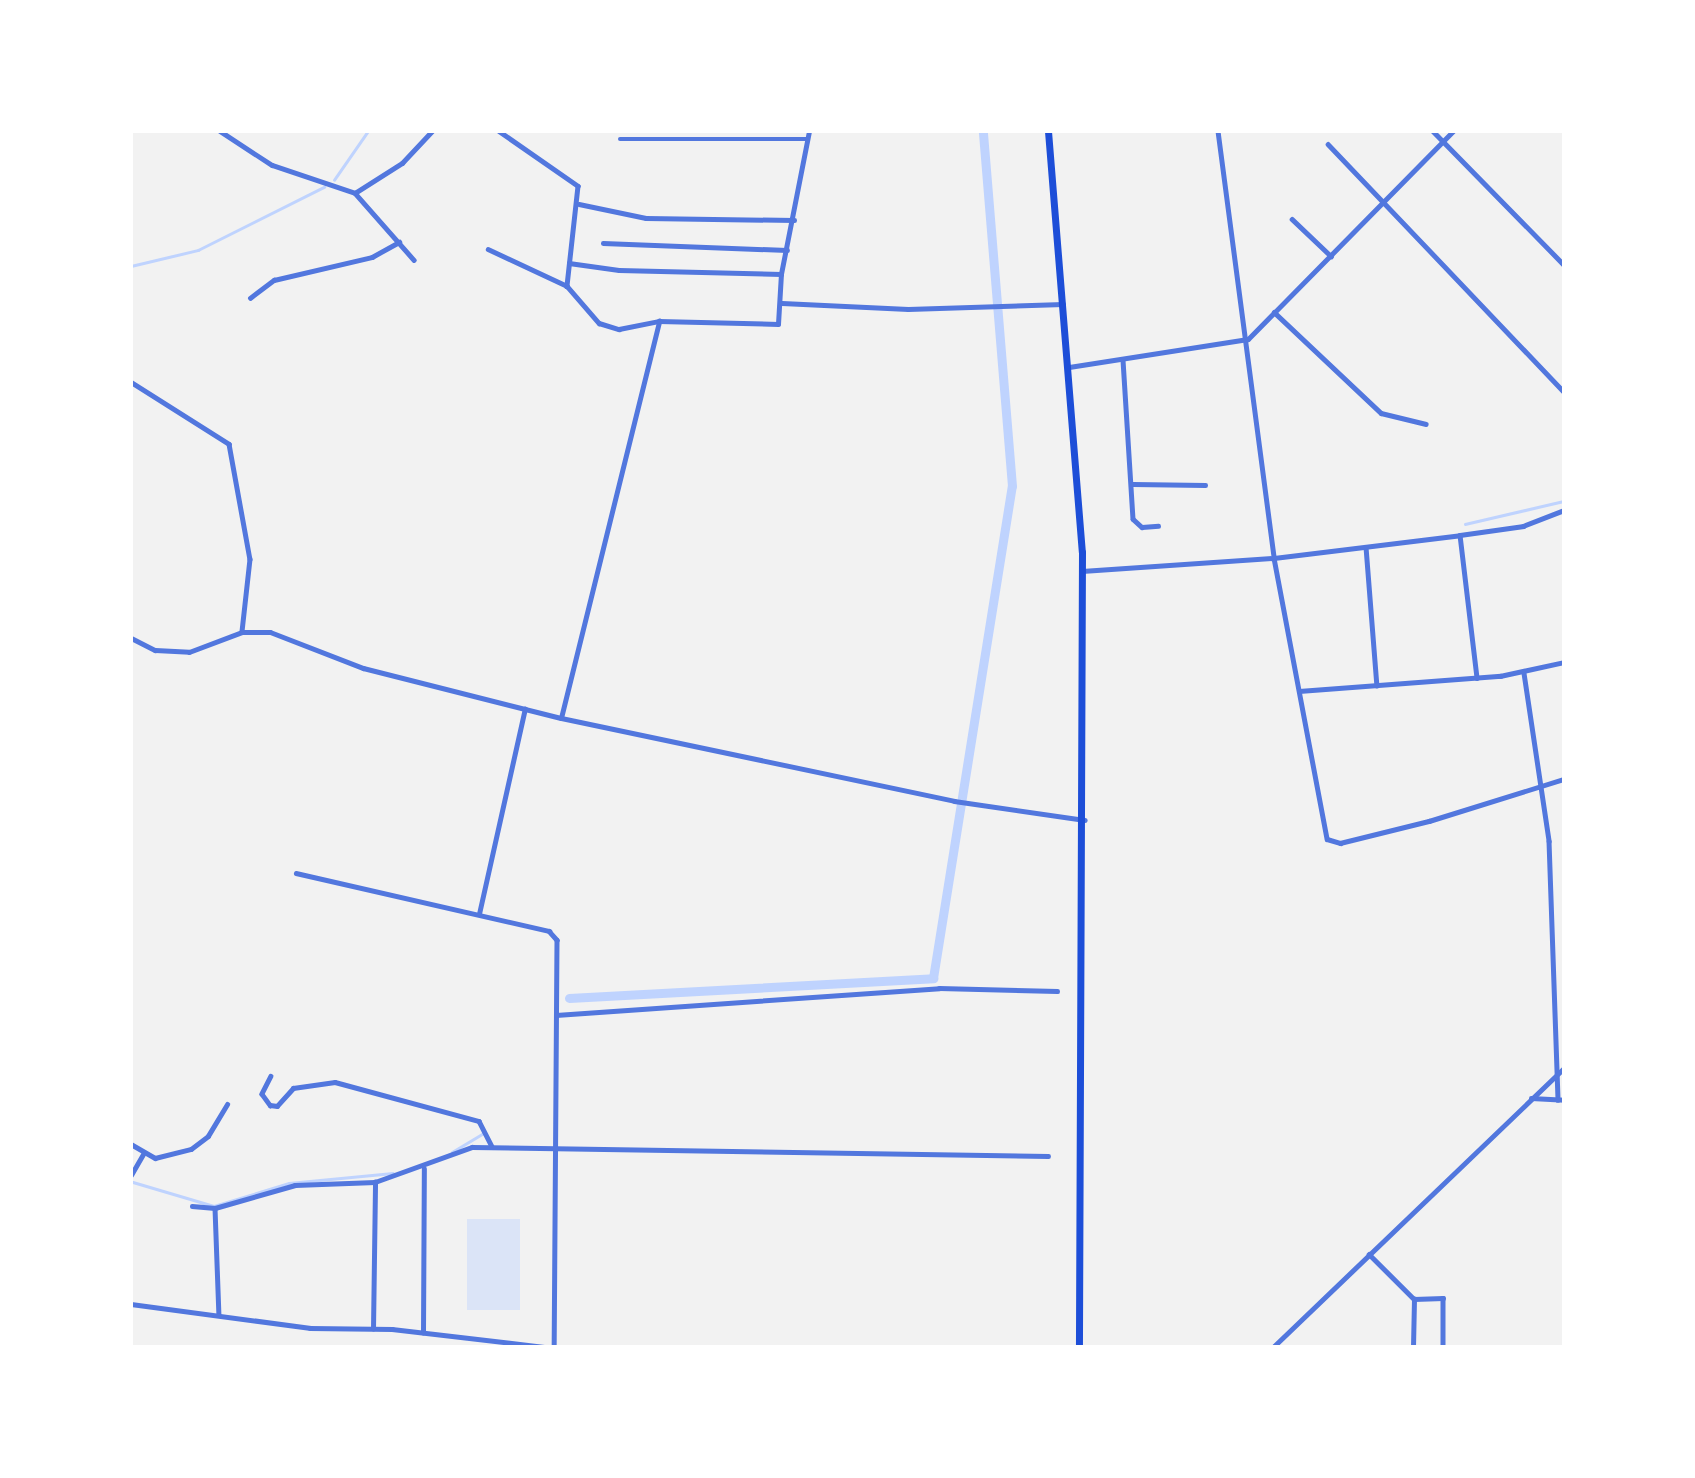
<!DOCTYPE html>
<html>
<head>
<meta charset="utf-8">
<style>
  body { margin:0 }
  #map { position:relative; width:1695px; height:1478px; overflow:hidden; background:#f2f2f2; font-family:"Crimson Pro",serif }
  div>[style] { position:absolute }
  .green>* { inset:0; background:#dbe4f7; transform-origin:0 0 }
  .stream>* { height:2.5px; margin:-1.25px; padding:0 1.25px; transform-origin:1.25px; border-radius:1.25px; background:#bfd3fe }
  .canal>* { height:9px; margin:-4.5px; padding:0 4.5px; transform-origin:4.5px; border-radius:4.5px; background:#bfd3fe }
  .minor>* { height:4.5px; margin:-2.25px; padding:0 2.25px; transform-origin:2.25px; border-radius:2.25px; background:#5277de }
  .tertiary>* { height:5px; margin:-2.5px; padding:0 2.5px; transform-origin:2.5px; border-radius:2.5px; background:#5277de }
  .trunk>* { height:7px; margin:-3.5px; padding:0 3.5px; transform-origin:3.5px; border-radius:3.5px; background:#1d4ed8 }
  span { translate:-50% -50%; white-space:nowrap; text-align:center; line-height:1.15; -webkit-text-stroke:5px #fff; paint-order:stroke }
  .frame { position:absolute; inset:0; border:133px solid #fff; pointer-events:none }
</style>
</head>
<body>
<div id="map">
  <div class="green">
    <i style="left:467px;top:1219px;width:53px;height:91px"></i>
  </div>
  <div class="stream">
    <i style="left:334px;top:180px;width:60px;rotate:-55.2deg"></i>
    <i style="left:131px;top:266px;width:69px;rotate:-13.4deg"></i>
    <i style="left:198px;top:250px;width:141px;rotate:-26.6deg"></i>
    <i style="left:1465px;top:524px;width:102px;rotate:-13.1deg"></i>
    <i style="left:452px;top:1152px;width:35px;rotate:-31deg"></i>
    <i style="left:133px;top:1182px;width:84px;rotate:16.5deg"></i>
    <i style="left:214px;top:1206px;width:78px;rotate:-17deg"></i>
    <i style="left:289px;top:1183px;width:104px;rotate:-5.5deg"></i>
  </div>
  <div class="canal">
    <i style="left:569px;top:998px;width:365px;rotate:-3.1deg"></i>
    <i style="left:933px;top:978px;width:498px;rotate:-80.9deg"></i>
    <i style="left:1012px;top:486px;width:356px;rotate:-94.7deg"></i>
  </div>
  <div class="minor">
    <i style="left:220px;top:131px;width:62px;rotate:33.2deg"></i>
    <i style="left:272px;top:165px;width:88px;rotate:18.6deg"></i>
    <i style="left:355px;top:193px;width:56px;rotate:-32.6deg"></i>
    <i style="left:402px;top:163px;width:44px;rotate:-46.8deg"></i>
    <i style="left:499px;top:131px;width:96px;rotate:34.8deg"></i>
    <i style="left:578px;top:186px;width:101px;rotate:96.3deg"></i>
    <i style="left:1218px;top:131px;width:431px;rotate:82.5deg"></i>
    <i style="left:1274px;top:558px;width:286px;rotate:79.3deg"></i>
    <i style="left:1327px;top:839px;width:14px;rotate:17deg"></i>
    <i style="left:1340px;top:843px;width:92px;rotate:-13.9deg"></i>
    <i style="left:1429px;top:821px;width:141px;rotate:-17.3deg"></i>
    <i style="left:1433px;top:131px;width:187px;rotate:45.6deg"></i>
    <i style="left:620px;top:139px;width:187px"></i>
    <i style="left:1328px;top:144px;width:342px;rotate:46.4deg"></i>
    <i style="left:355px;top:193px;width:89px;rotate:48.6deg"></i>
    <i style="left:579px;top:204px;width:68px;rotate:11.8deg"></i>
    <i style="left:646px;top:218px;width:148px;rotate:0.8deg"></i>
    <i style="left:1292px;top:219px;width:54px;rotate:43.5deg"></i>
    <i style="left:603px;top:243px;width:184px;rotate:2.2deg"></i>
    <i style="left:488px;top:249px;width:87px;rotate:25.1deg"></i>
    <i style="left:567px;top:286px;width:49px;rotate:49.1deg"></i>
    <i style="left:599px;top:323px;width:21px;rotate:17deg"></i>
    <i style="left:619px;top:329px;width:41px;rotate:-11.3deg"></i>
    <i style="left:659px;top:321px;width:119px;rotate:1.4deg"></i>
    <i style="left:778px;top:324px;width:50px;rotate:-86.6deg"></i>
    <i style="left:781px;top:274px;width:146px;rotate:-78.9deg"></i>
    <i style="left:569px;top:263px;width:50px;rotate:8deg"></i>
    <i style="left:619px;top:270px;width:162px;rotate:1.4deg"></i>
    <i style="left:250px;top:298px;width:30px;rotate:-37deg"></i>
    <i style="left:274px;top:280px;width:101px;rotate:-13.2deg"></i>
    <i style="left:372px;top:257px;width:31px;rotate:-29deg"></i>
    <i style="left:782px;top:303px;width:126px;rotate:2.7deg"></i>
    <i style="left:908px;top:309px;width:155px;rotate:-1.8deg"></i>
    <i style="left:1274px;top:312px;width:147px;rotate:43.3deg"></i>
    <i style="left:1381px;top:413px;width:46px;rotate:13.7deg"></i>
    <i style="left:1123px;top:360px;width:159px;rotate:86.4deg"></i>
    <i style="left:1133px;top:519px;width:12px;rotate:42deg"></i>
    <i style="left:1142px;top:527px;width:16px;rotate:-4deg"></i>
    <i style="left:131px;top:382px;width:116px;rotate:32.3deg"></i>
    <i style="left:229px;top:444px;width:117px;rotate:79.7deg"></i>
    <i style="left:250px;top:559px;width:73px;rotate:96.3deg"></i>
    <i style="left:1133px;top:484px;width:72px;rotate:0.8deg"></i>
    <i style="left:1460px;top:535px;width:144px;rotate:83.2deg"></i>
    <i style="left:1366px;top:547px;width:139px;rotate:85.5deg"></i>
    <i style="left:1082px;top:571px;width:192px;rotate:-3.9deg"></i>
    <i style="left:1274px;top:558px;width:187px;rotate:-7deg"></i>
    <i style="left:1460px;top:535px;width:64px;rotate:-8.1deg"></i>
    <i style="left:1523px;top:526px;width:44px;rotate:-21.3deg"></i>
    <i style="left:1524px;top:673px;width:170px;rotate:81.5deg"></i>
    <i style="left:1549px;top:841px;width:259px;rotate:88deg"></i>
    <i style="left:1299px;top:691px;width:202px;rotate:-4.3deg"></i>
    <i style="left:1500px;top:676px;width:66px;rotate:-12.3deg"></i>
    <i style="left:561px;top:718px;width:409px;rotate:-76.1deg"></i>
    <i style="left:296px;top:873px;width:260px;rotate:12.9deg"></i>
    <i style="left:549px;top:931px;width:12px;rotate:48deg"></i>
    <i style="left:557px;top:940px;width:407px;rotate:90.4deg"></i>
    <i style="left:479px;top:914px;width:210px;rotate:-77.4deg"></i>
    <i style="left:556px;top:1015px;width:384px;rotate:-4deg"></i>
    <i style="left:939px;top:988px;width:118px;rotate:1.5deg"></i>
    <i style="left:271px;top:1076px;width:20px;rotate:117deg"></i>
    <i style="left:262px;top:1094px;width:14px;rotate:54deg"></i>
    <i style="left:270px;top:1105px;width:7px;rotate:8deg"></i>
    <i style="left:277px;top:1106px;width:24px;rotate:-48deg"></i>
    <i style="left:293px;top:1088px;width:42px;rotate:-8.1deg"></i>
    <i style="left:335px;top:1082px;width:149px;rotate:15.2deg"></i>
    <i style="left:479px;top:1121px;width:29px;rotate:63deg"></i>
    <i style="left:1531px;top:1098px;width:33px;rotate:3deg"></i>
    <i style="left:131px;top:1144px;width:28px;rotate:30deg"></i>
    <i style="left:155px;top:1158px;width:37px;rotate:-14deg"></i>
    <i style="left:191px;top:1149px;width:21px;rotate:-37deg"></i>
    <i style="left:208px;top:1136px;width:37px;rotate:-59deg"></i>
    <i style="left:131px;top:1175px;width:24px;rotate:-60deg"></i>
    <i style="left:192px;top:1206px;width:23px;rotate:5deg"></i>
    <i style="left:215px;top:1208px;width:83px;rotate:-16deg"></i>
    <i style="left:295px;top:1185px;width:80px;rotate:-2.1deg"></i>
    <i style="left:375px;top:1182px;width:103px;rotate:-19.8deg"></i>
    <i style="left:472px;top:1147px;width:576px;rotate:0.9deg"></i>
    <i style="left:215px;top:1208px;width:107px;rotate:87.9deg"></i>
    <i style="left:1369px;top:1254px;width:64px;rotate:45deg"></i>
    <i style="left:1414px;top:1299px;width:29px;rotate:-2deg"></i>
    <i style="left:1443px;top:1298px;width:49px;rotate:90deg"></i>
    <i style="left:131px;top:1304px;width:181px;rotate:7.6deg"></i>
    <i style="left:310px;top:1328px;width:82px;rotate:0.7deg"></i>
    <i style="left:392px;top:1329px;width:155px;rotate:6.7deg"></i>
    <i style="left:373px;top:1329px;width:147px;rotate:-89.2deg"></i>
    <i style="left:423px;top:1333px;width:164px;rotate:-89.7deg"></i>
    <i style="left:1413px;top:1347px;width:48px;rotate:-88.8deg"></i>
  </div>
  <div class="tertiary">
    <i style="left:1069px;top:367px;width:181px;rotate:-8.9deg"></i>
    <i style="left:1248px;top:339px;width:292px;rotate:-45.4deg"></i>
    <i style="left:131px;top:638px;width:27px;rotate:27deg"></i>
    <i style="left:155px;top:650px;width:34px;rotate:3deg"></i>
    <i style="left:189px;top:652px;width:57px;rotate:-20.7deg"></i>
    <i style="left:242px;top:632px;width:28px"></i>
    <i style="left:270px;top:632px;width:100px;rotate:21.2deg"></i>
    <i style="left:363px;top:668px;width:204px;rotate:14.2deg"></i>
    <i style="left:561px;top:718px;width:402px;rotate:11.9deg"></i>
    <i style="left:954px;top:801px;width:132px;rotate:8.3deg"></i>
    <i style="left:1273px;top:1347px;width:403px;rotate:-43.8deg"></i>
  </div>
  <div class="trunk">
    <i style="left:1048px;top:131px;width:422px;rotate:85.4deg"></i>
    <i style="left:1082px;top:552px;width:795px;rotate:90.22deg"></i>
  </div>
  <div class="frame"></div>
</div>
</body>
</html>
